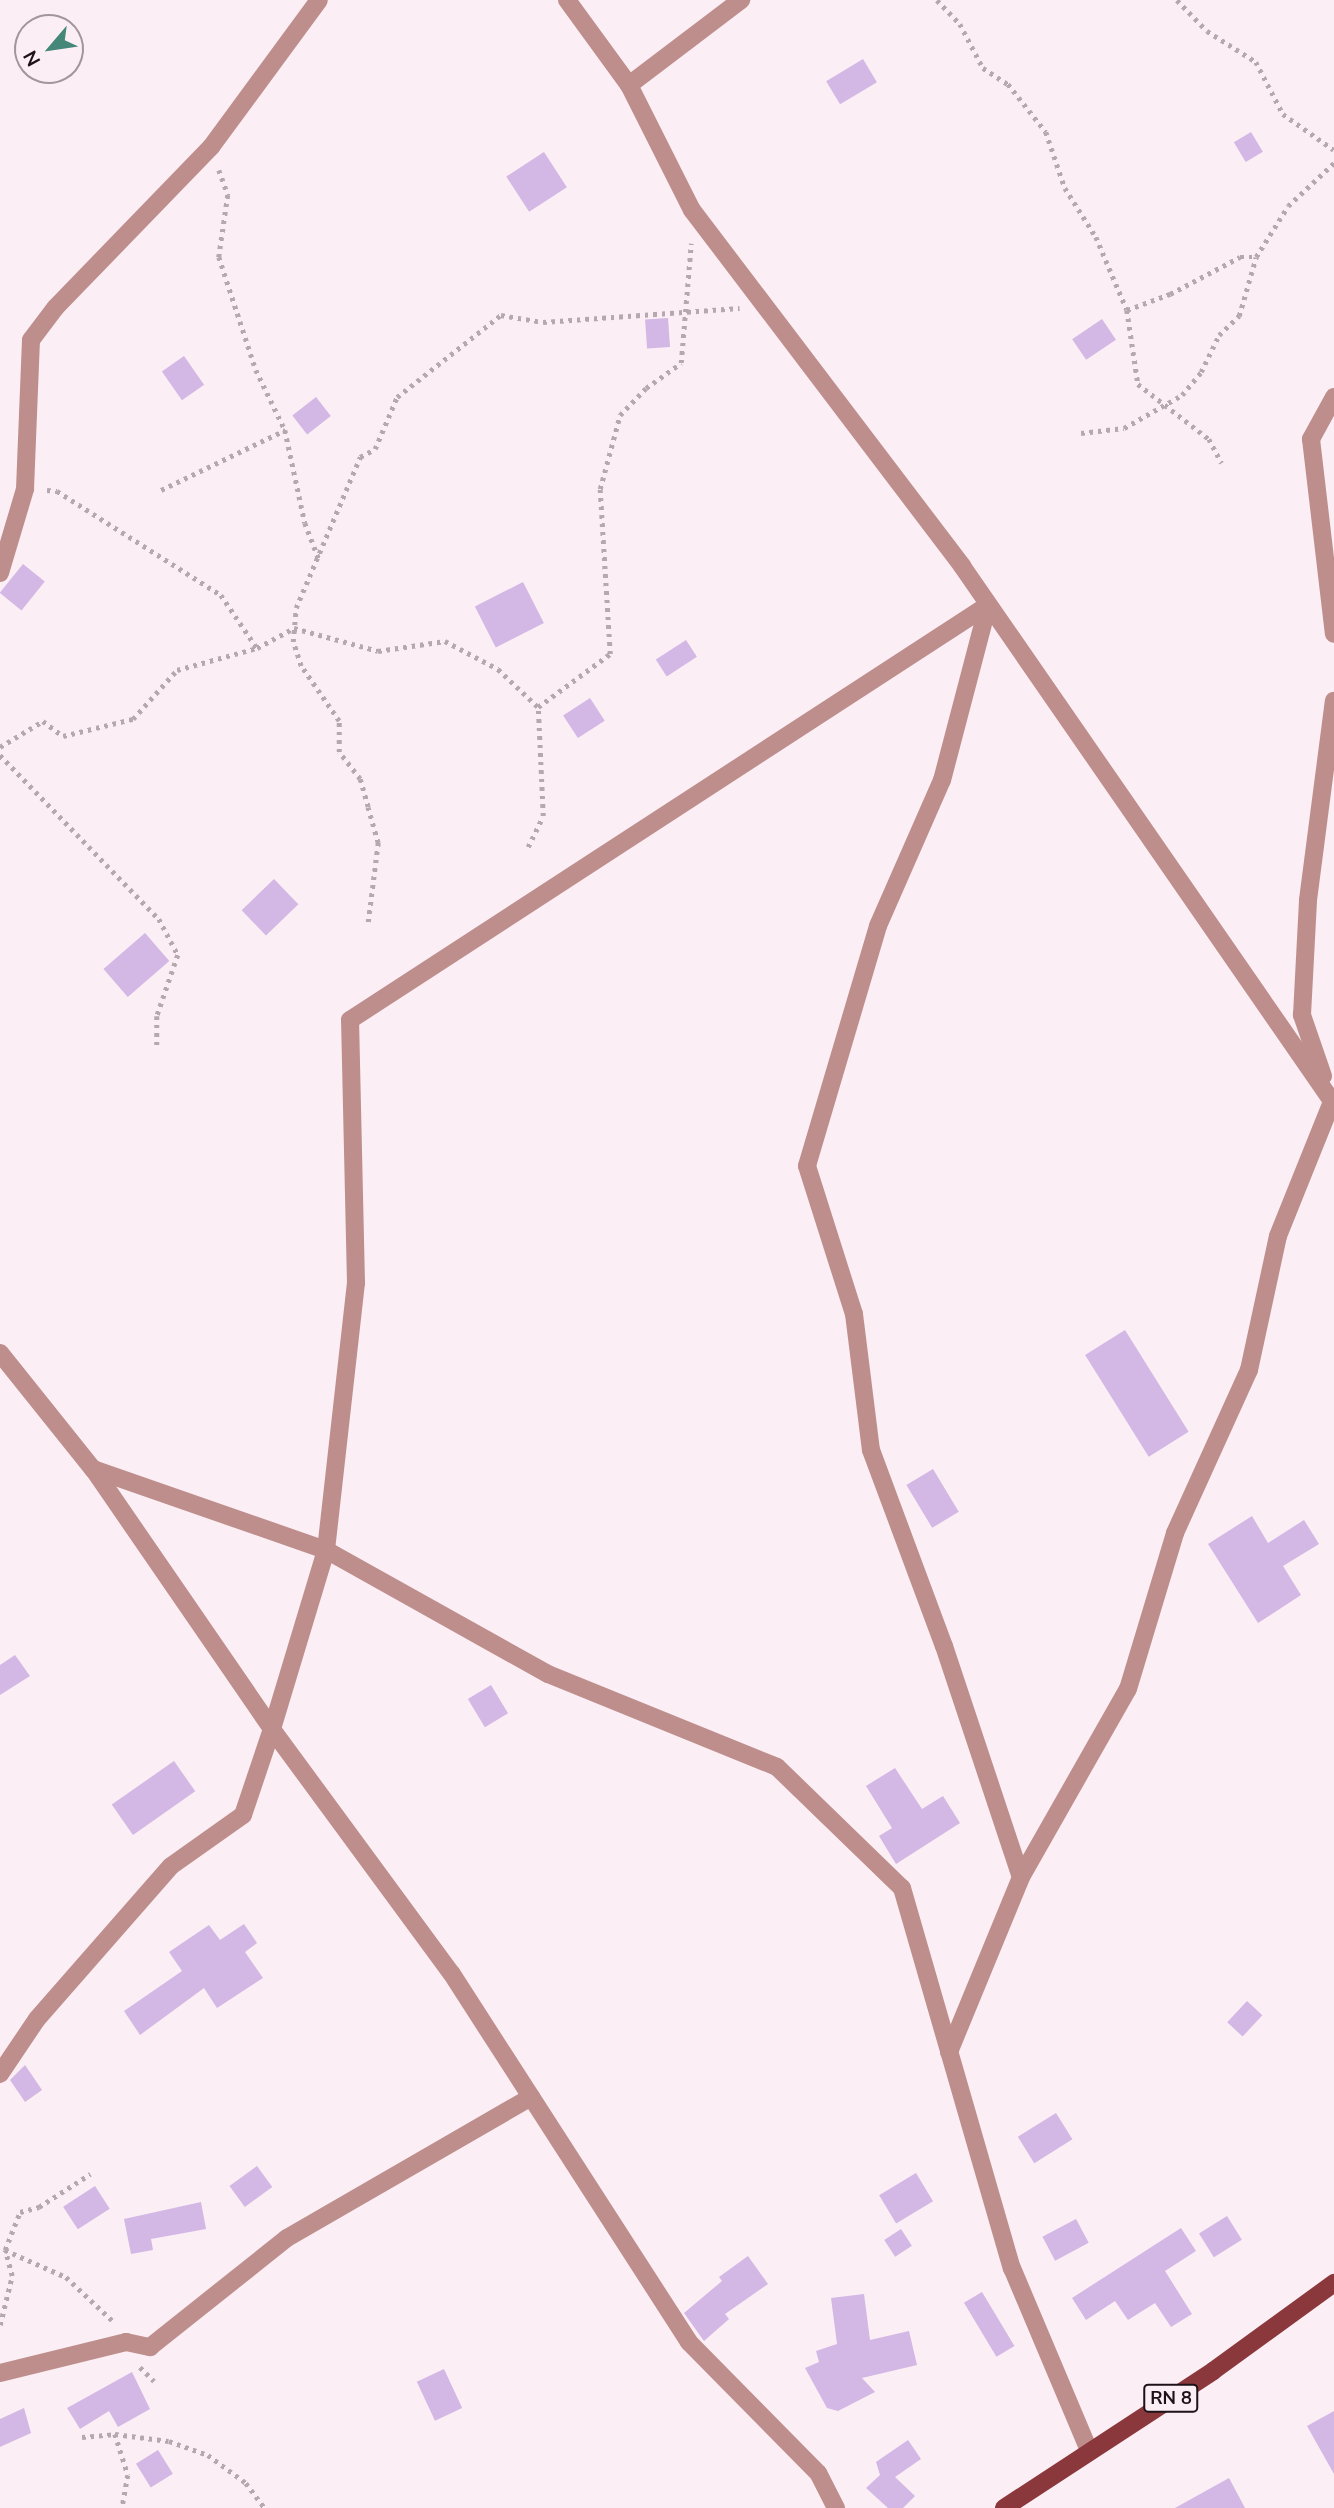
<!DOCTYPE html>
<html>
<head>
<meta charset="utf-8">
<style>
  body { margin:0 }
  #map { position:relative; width:1334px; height:2508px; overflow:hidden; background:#fbeef4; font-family:"Nunito Sans",sans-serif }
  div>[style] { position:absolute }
  .building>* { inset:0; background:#d3b7e5; transform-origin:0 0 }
  .path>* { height:4.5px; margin-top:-2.25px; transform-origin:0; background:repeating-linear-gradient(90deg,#b5a9af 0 3.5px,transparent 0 8.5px) }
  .minor>* { height:18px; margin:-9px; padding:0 9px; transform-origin:9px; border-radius:9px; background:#be8e8d }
  .primary>* { height:18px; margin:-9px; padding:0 9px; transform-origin:9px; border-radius:9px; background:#8a383c }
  span { translate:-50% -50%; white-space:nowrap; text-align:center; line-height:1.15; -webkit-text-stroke:5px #fbeef4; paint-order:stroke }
  .shield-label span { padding:2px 5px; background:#fbeef4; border:2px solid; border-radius:5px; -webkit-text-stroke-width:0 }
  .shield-label { font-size:18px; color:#1d1218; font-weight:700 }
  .north { position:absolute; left:14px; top:14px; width:70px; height:70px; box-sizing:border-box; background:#fbeef4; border:2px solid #a2969c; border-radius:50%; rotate:241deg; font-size:19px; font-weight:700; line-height:28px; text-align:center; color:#1d1218 }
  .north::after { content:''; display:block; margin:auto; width:24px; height:32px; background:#458778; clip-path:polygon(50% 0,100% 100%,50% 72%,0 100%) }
</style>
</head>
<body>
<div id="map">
  <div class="building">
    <i style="left:863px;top:59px;width:27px;height:43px;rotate:59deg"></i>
    <i style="left:1251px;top:132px;width:23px;height:20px;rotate:59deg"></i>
    <i style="left:544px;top:152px;width:42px;height:45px;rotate:57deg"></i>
    <i style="left:668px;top:318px;width:29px;height:23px;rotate:86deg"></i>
    <i style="left:1102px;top:319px;width:25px;height:36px;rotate:56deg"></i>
    <i style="left:184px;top:356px;width:35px;height:27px;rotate:55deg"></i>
    <i style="left:316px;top:397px;width:24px;height:30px;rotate:52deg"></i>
    <i style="left:23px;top:564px;width:28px;height:37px;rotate:39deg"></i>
    <i style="left:523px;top:582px;width:46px;height:54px;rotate:63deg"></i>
    <i style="left:686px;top:640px;width:20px;height:36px;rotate:57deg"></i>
    <i style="left:590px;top:698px;width:27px;height:32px;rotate:57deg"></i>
    <i style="left:274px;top:879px;width:35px;height:45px;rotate:46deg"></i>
    <i style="left:145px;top:933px;width:37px;height:55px;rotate:49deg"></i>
    <i style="left:1125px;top:1330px;width:120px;height:47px;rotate:58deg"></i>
    <i style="left:933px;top:1469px;width:50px;height:31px;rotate:59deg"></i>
    <i style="clip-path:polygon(1252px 1516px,1268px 1543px,1304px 1520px,1319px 1544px,1283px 1566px,1301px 1595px,1258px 1623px,1208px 1544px)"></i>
    <i style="clip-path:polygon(15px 1655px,30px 1676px,0 1695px,0 1665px)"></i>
    <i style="left:491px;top:1685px;width:33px;height:27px;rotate:59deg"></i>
    <i style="left:174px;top:1761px;width:37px;height:76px;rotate:55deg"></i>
    <i style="clip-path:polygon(895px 1768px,922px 1809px,943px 1796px,960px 1823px,896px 1864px,879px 1836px,892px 1828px,866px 1786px)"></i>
    <i style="clip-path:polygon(244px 1924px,257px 1943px,245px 1952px,263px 1978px,217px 2008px,204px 1988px,140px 2035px,124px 2011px,182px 1971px,169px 1952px,209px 1925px,220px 1940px)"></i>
    <i style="left:1247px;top:2001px;width:21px;height:29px;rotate:43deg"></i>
    <i style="clip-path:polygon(25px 2065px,42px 2090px,25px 2102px,10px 2080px)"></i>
    <i style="left:1056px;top:2113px;width:31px;height:45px;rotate:58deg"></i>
    <i style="left:257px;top:2166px;width:26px;height:34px;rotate:54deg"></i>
    <i style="left:916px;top:2173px;width:33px;height:43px;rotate:59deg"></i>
    <i style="left:95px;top:2186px;width:27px;height:38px;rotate:57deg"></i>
    <i style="clip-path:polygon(201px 2202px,206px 2229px,151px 2239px,153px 2250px,131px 2254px,124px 2219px)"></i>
    <i style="left:1227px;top:2216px;width:28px;height:33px;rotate:58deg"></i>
    <i style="left:1076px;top:2219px;width:27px;height:38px;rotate:62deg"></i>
    <i style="clip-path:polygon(1181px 2228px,1196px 2251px,1165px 2271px,1192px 2314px,1171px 2327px,1155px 2303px,1128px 2320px,1115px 2301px,1086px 2320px,1072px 2298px)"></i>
    <i style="left:901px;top:2229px;width:20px;height:20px;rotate:57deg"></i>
    <i style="clip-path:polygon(748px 2256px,768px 2284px,725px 2314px,729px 2319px,704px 2341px,684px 2313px,722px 2281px,719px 2277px)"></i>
    <i style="left:982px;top:2292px;width:63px;height:21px;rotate:59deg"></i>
    <i style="clip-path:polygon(864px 2294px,870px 2340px,909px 2331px,917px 2365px,862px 2378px,875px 2392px,838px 2411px,827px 2408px,805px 2368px,819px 2362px,816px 2351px,837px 2344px,831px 2298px)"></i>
    <i style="left:444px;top:2369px;width:43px;height:30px;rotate:65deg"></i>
    <i style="clip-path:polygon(132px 2372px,150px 2409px,118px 2427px,109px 2411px,80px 2429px,67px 2408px)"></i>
    <i style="clip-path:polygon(24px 2408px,31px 2433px,0 2447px,0 2419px)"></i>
    <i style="clip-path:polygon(1334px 2411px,1334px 2474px,1307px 2426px)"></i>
    <i style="clip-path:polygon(908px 2440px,921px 2459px,895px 2477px,915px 2496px,903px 2508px,888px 2508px,866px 2488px,880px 2475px,876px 2462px)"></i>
    <i style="left:158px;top:2450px;width:28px;height:26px;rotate:58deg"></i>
    <i style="clip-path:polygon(1229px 2478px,1245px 2508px,1175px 2508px)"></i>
  </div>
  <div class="path">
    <i style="left:937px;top:0;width:33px;rotate:46deg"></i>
    <i style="left:960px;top:24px;width:50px;rotate:62.4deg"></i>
    <i style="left:983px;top:68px;width:30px;rotate:33deg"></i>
    <i style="left:1008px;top:84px;width:61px;rotate:51.6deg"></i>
    <i style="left:1046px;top:132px;width:59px;rotate:71.3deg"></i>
    <i style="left:1065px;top:188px;width:58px;rotate:57.7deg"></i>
    <i style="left:1096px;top:237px;width:79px;rotate:67deg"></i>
    <i style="left:1127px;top:310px;width:75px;rotate:81.5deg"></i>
    <i style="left:1138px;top:384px;width:90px;rotate:37.8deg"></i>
    <i style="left:1209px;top:439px;width:27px;rotate:62deg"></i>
    <i style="left:1177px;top:0;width:43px;rotate:45.9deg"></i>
    <i style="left:1207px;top:31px;width:58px;rotate:32.3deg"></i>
    <i style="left:1256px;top:62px;width:59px;rotate:62.6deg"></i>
    <i style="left:1283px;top:114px;width:62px;rotate:35.2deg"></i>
    <i style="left:219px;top:170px;width:27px;rotate:70deg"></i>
    <i style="left:228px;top:195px;width:63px;rotate:98.3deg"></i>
    <i style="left:219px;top:257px;width:119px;rotate:71.9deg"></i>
    <i style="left:256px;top:370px;width:67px;rotate:64.2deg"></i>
    <i style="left:285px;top:430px;width:95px;rotate:77.9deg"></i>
    <i style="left:305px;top:523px;width:39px;rotate:69deg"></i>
    <i style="left:1127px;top:310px;width:46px;rotate:-20.4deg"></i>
    <i style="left:1170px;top:294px;width:79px;rotate:-27.9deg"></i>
    <i style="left:1240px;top:257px;width:16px"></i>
    <i style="left:1081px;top:433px;width:43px;rotate:-6.6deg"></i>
    <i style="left:1124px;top:428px;width:67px;rotate:-29.6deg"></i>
    <i style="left:1182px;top:395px;width:30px;rotate:-50deg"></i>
    <i style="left:1201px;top:372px;width:41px;rotate:-64.1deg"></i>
    <i style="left:1219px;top:335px;width:28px;rotate:-44deg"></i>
    <i style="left:1239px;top:316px;width:61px;rotate:-73.9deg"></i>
    <i style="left:1256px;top:257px;width:60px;rotate:-57.9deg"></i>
    <i style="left:1288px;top:206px;width:63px;rotate:-43.1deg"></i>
    <i style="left:47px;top:490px;width:10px;rotate:6deg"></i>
    <i style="left:57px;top:491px;width:194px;rotate:32.4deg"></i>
    <i style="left:221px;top:595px;width:64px;rotate:55.8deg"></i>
    <i style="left:161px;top:490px;width:138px;rotate:-25.8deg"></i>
    <i style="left:0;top:747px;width:50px;rotate:-31.2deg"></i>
    <i style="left:43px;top:721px;width:25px;rotate:37deg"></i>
    <i style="left:63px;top:736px;width:72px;rotate:-13.7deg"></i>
    <i style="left:133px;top:719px;width:66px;rotate:-48.1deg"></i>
    <i style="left:177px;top:670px;width:83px;rotate:-15.4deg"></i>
    <i style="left:257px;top:648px;width:42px;rotate:-28.4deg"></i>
    <i style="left:294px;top:628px;width:87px;rotate:15.3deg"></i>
    <i style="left:378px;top:651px;width:68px;rotate:-8.5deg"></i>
    <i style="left:445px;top:641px;width:60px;rotate:27.8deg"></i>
    <i style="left:498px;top:669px;width:55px;rotate:43.5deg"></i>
    <i style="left:0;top:755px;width:228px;rotate:45.9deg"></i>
    <i style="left:159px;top:919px;width:41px;rotate:62.2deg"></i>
    <i style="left:178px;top:955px;width:65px;rotate:109deg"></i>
    <i style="left:157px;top:1016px;width:32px;rotate:90deg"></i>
    <i style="left:528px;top:847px;width:34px;rotate:-64deg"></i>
    <i style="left:543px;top:816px;width:109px;rotate:-92.6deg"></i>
    <i style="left:538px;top:707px;width:89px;rotate:-36.4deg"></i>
    <i style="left:610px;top:654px;width:165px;rotate:-93.5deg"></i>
    <i style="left:600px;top:489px;width:77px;rotate:-74.9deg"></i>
    <i style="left:620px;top:415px;width:37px;rotate:-46deg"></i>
    <i style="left:646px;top:388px;width:43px;rotate:-35.5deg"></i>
    <i style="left:681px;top:363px;width:120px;rotate:-85.2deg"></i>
    <i style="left:368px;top:922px;width:80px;rotate:-82.8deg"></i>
    <i style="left:378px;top:843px;width:37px;rotate:-106deg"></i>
    <i style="left:368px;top:807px;width:29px;rotate:-106deg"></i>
    <i style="left:360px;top:779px;width:34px;rotate:-128deg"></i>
    <i style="left:339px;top:752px;width:31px;rotate:-90deg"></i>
    <i style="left:339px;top:721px;width:67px;rotate:-124.6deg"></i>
    <i style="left:301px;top:666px;width:25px;rotate:-108deg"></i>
    <i style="left:293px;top:642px;width:34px;rotate:-85deg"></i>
    <i style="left:296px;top:608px;width:164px;rotate:-67deg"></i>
    <i style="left:360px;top:457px;width:17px;rotate:-28deg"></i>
    <i style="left:375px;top:449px;width:56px;rotate:-67.1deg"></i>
    <i style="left:397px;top:397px;width:132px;rotate:-38.3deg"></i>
    <i style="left:501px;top:315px;width:43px;rotate:9.5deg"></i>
    <i style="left:543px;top:322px;width:197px;rotate:-4.1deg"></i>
    <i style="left:5px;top:2250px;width:41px;rotate:-68.5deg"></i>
    <i style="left:20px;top:2212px;width:20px;rotate:-15deg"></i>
    <i style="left:39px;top:2207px;width:61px;rotate:-32.9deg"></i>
    <i style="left:0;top:2325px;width:50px;rotate:-76.2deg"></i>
    <i style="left:12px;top:2276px;width:27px;rotate:-105deg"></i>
    <i style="left:5px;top:2250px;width:67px;rotate:23.9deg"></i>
    <i style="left:66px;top:2277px;width:67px;rotate:43.2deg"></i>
    <i style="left:140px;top:2367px;width:20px;rotate:45deg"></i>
    <i style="left:115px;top:2434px;width:43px;rotate:72.4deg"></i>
    <i style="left:128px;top:2475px;width:34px;rotate:100deg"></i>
    <i style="left:82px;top:2437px;width:33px;rotate:-5deg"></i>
    <i style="left:115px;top:2434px;width:54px;rotate:7.4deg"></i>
    <i style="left:169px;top:2441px;width:41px;rotate:19.7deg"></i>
    <i style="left:208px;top:2455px;width:47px;rotate:36.4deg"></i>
    <i style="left:246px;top:2483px;width:31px;rotate:53deg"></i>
  </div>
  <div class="minor">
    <i style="left:567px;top:0;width:105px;rotate:53.9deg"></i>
    <i style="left:629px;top:85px;width:140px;rotate:63.3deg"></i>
    <i style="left:692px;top:210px;width:447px;rotate:52.8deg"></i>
    <i style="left:962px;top:566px;width:654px;rotate:55.34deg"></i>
    <i style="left:629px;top:85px;width:141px;rotate:-37.2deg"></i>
    <i style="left:1334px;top:397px;width:48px;rotate:118.7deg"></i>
    <i style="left:1311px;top:439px;width:196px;rotate:83.3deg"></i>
    <i style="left:0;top:573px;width:88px;rotate:-73.4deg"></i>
    <i style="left:25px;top:489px;width:149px;rotate:-87.7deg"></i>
    <i style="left:31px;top:340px;width:41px;rotate:-52.9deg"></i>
    <i style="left:56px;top:307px;width:223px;rotate:-45.9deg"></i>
    <i style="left:211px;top:147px;width:182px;rotate:-53.7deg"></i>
    <i style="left:1323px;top:1076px;width:65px;rotate:-109deg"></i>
    <i style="left:1302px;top:1015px;width:115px;rotate:-87deg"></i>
    <i style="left:1308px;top:900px;width:201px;rotate:-82.6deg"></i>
    <i style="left:0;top:1353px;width:149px;rotate:51.3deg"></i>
    <i style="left:93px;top:1469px;width:247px;rotate:19.2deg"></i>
    <i style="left:326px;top:1550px;width:254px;rotate:29.2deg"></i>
    <i style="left:548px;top:1674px;width:247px;rotate:22.1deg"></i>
    <i style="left:777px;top:1767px;width:174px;rotate:44.1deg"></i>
    <i style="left:902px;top:1888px;width:396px;rotate:73.9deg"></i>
    <i style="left:1012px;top:2268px;width:198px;rotate:67.1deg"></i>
    <i style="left:949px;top:2052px;width:189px;rotate:-67.6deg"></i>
    <i style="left:1021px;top:1877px;width:216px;rotate:-60.4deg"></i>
    <i style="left:1128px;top:1689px;width:163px;rotate:-73.2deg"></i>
    <i style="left:1175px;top:1533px;width:179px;rotate:-65.6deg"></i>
    <i style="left:1249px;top:1370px;width:137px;rotate:-77.8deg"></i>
    <i style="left:1278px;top:1236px;width:150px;rotate:-68.1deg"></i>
    <i style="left:0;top:2074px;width:66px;rotate:-56.1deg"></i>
    <i style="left:37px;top:2019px;width:203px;rotate:-48.8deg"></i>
    <i style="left:171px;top:1866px;width:88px;rotate:-35.3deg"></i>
    <i style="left:243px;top:1815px;width:91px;rotate:-71.4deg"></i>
    <i style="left:272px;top:1729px;width:316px;rotate:-124.5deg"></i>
    <i style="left:0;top:2373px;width:130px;rotate:-13.8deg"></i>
    <i style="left:126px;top:2342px;width:25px;rotate:12deg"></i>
    <i style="left:150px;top:2347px;width:175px;rotate:-38.5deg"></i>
    <i style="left:287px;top:2238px;width:282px;rotate:-30deg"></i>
    <i style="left:836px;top:2508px;width:39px;rotate:-117deg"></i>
    <i style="left:818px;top:2473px;width:184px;rotate:-134.6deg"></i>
    <i style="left:689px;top:2342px;width:439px;rotate:-122.8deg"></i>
    <i style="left:451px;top:1973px;width:303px;rotate:-126.3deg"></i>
    <i style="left:272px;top:1729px;width:187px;rotate:-73.2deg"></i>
    <i style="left:326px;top:1550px;width:269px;rotate:-83.6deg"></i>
    <i style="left:356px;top:1283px;width:263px;rotate:-91.3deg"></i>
    <i style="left:350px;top:1020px;width:761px;rotate:-33.04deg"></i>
    <i style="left:988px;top:605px;width:181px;rotate:104.7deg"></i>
    <i style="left:942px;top:780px;width:159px;rotate:113.7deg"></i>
    <i style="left:878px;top:926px;width:250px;rotate:106.5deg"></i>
    <i style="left:807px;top:1166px;width:155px;rotate:72.4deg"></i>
    <i style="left:854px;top:1314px;width:137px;rotate:82.9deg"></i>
    <i style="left:871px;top:1450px;width:209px;rotate:69.6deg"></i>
    <i style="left:944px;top:1646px;width:243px;rotate:71.6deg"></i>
  </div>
  <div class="primary">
    <i style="left:1004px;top:2508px;width:250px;rotate:-33.2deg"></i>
    <i style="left:1213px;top:2371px;width:150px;rotate:-36deg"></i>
  </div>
  <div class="shield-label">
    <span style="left:1171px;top:2398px">RN 8</span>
  </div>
  <div class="north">N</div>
</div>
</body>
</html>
